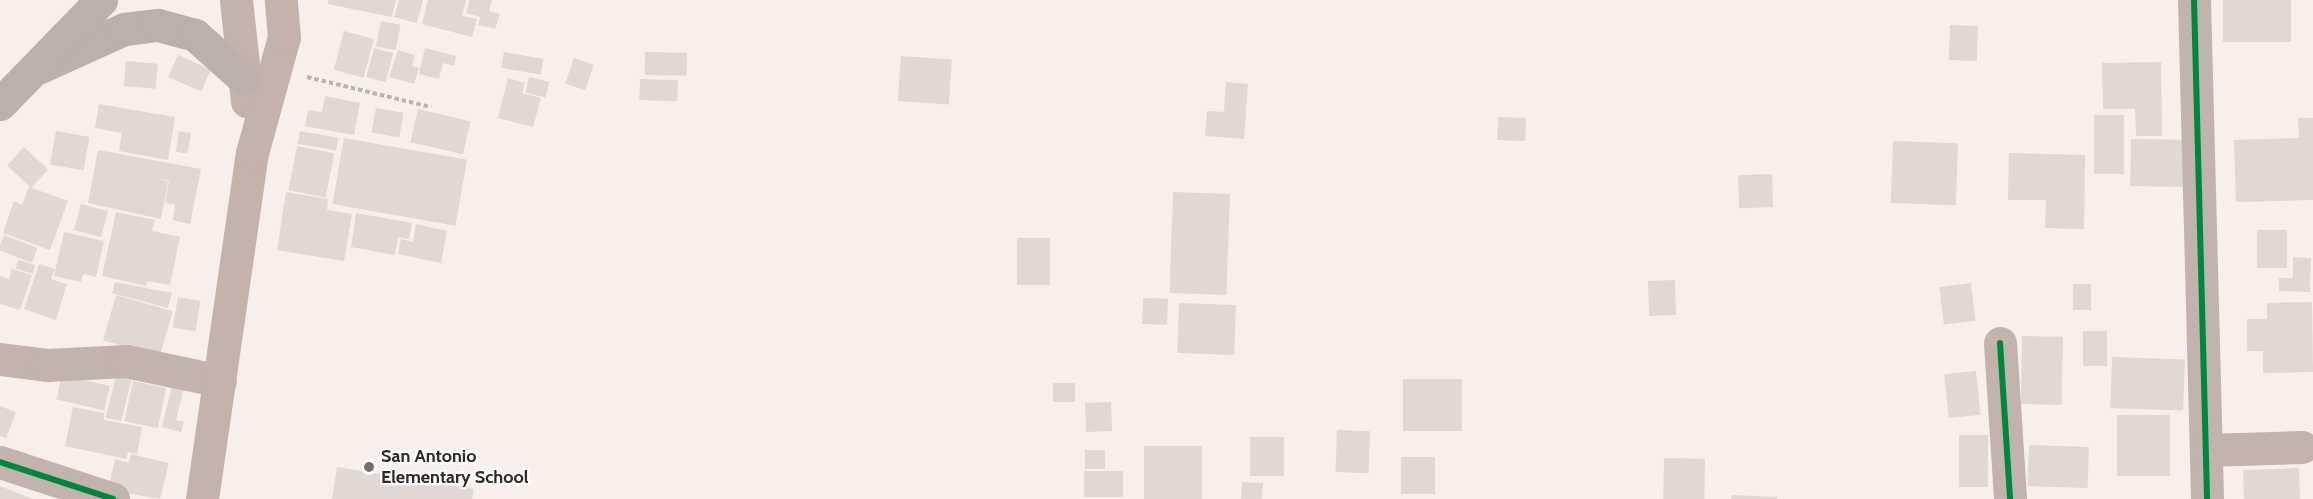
<!DOCTYPE html>
<html>
<head>
<meta charset="utf-8">
<style>
  body { margin:0 }
  #map { position:relative; width:2313px; height:499px; overflow:hidden; background:#f8efeb; font-family:Cabin,sans-serif }
  div>[style] { position:absolute }
  .building>* { inset:0; background:#e1d7d3; transform-origin:0 0 }
  .path>* { height:4px; margin-top:-2px; transform-origin:0; background:repeating-linear-gradient(90deg,#bdb3ad 0 4.5px,transparent 0 7.5px) }
  .minor>* { height:33px; margin:-16.5px; padding:0 16.5px; transform-origin:16.5px; border-radius:16.5px; background:#c2b3ac }
  .major>* { height:33px; margin:-16.5px; padding:0 16.5px; transform-origin:16.5px; border-radius:16.5px; background:#c3b3ab }
  .highway>* { height:33px; margin:-16.5px; padding:0 16.5px; transform-origin:16.5px; border-radius:16.5px; background:#bdafaa }
  .cycleway>* { height:6px; margin:-3px; padding:0 3px; transform-origin:3px; border-radius:3px; background:#00873e }
  .dots>* { width:16px; height:16px; translate:-50% -50%; box-sizing:border-box; border:3px solid #fefefe; border-radius:50% }
  span { translate:-50% -50%; white-space:nowrap; text-align:center; line-height:1.15; -webkit-text-stroke:4.5px #fefefe; paint-order:stroke }
  .poi-label { font-size:18px; color:#322824; font-weight:700 }
  .left { translate:0 -50%; text-align:left }
</style>
</head>
<body>
<div id="map">
  <div class="building">
    <i style="clip-path:polygon(328px 0,396px 0,392px 17px,328px 4px)"></i>
    <i style="clip-path:polygon(399px 0,423px 0,417px 23px,394px 17px)"></i>
    <i style="clip-path:polygon(428px 0,466px 0,462px 16px,477px 19px,472px 37px,422px 24px)"></i>
    <i style="clip-path:polygon(470px 0,492px 0,489px 11px,500px 14px,495px 29px,478px 25px,480px 17px,466px 13px)"></i>
    <i style="left:2223px;top:0;width:68px;height:42px"></i>
    <i style="left:381px;top:21px;width:20px;height:26px;rotate:11deg"></i>
    <i style="left:1950px;top:25px;width:28px;height:35px;rotate:2deg"></i>
    <i style="left:344px;top:31px;width:31px;height:40px;rotate:15deg"></i>
    <i style="left:374px;top:48px;width:20px;height:30px;rotate:15deg"></i>
    <i style="clip-path:polygon(425px 48px,456px 56px,454px 66px,443px 63px,439px 79px,419px 74px)"></i>
    <i style="clip-path:polygon(398px 50px,415px 55px,412px 66px,419px 68px,414px 84px,389px 77px)"></i>
    <i style="left:504px;top:52px;width:40px;height:16px;rotate:10deg"></i>
    <i style="left:645px;top:52px;width:42px;height:23px;rotate:1deg"></i>
    <i style="left:178px;top:55px;width:36px;height:24px;rotate:24deg"></i>
    <i style="left:901px;top:56px;width:51px;height:45px;rotate:4deg"></i>
    <i style="left:574px;top:58px;width:21px;height:27px;rotate:19deg"></i>
    <i style="left:126px;top:61px;width:32px;height:25px;rotate:5deg"></i>
    <i style="clip-path:polygon(2161px 62px,2162px 136px,2136px 136px,2135px 109px,2103px 109px,2102px 63px)"></i>
    <i style="left:529px;top:77px;width:21px;height:16px;rotate:14deg"></i>
    <i style="clip-path:polygon(508px 78px,525px 83px,522px 93px,541px 98px,533px 127px,498px 118px)"></i>
    <i style="left:640px;top:79px;width:38px;height:21px;rotate:2deg"></i>
    <i style="clip-path:polygon(1226px 82px,1248px 84px,1244px 139px,1205px 136px,1207px 111px,1224px 112px)"></i>
    <i style="clip-path:polygon(325px 96px,360px 103px,354px 135px,305px 126px,308px 110px,322px 112px)"></i>
    <i style="clip-path:polygon(99px 104px,175px 117px,168px 160px,119px 151px,122px 133px,95px 128px)"></i>
    <i style="left:376px;top:108px;width:28px;height:25px;rotate:10deg"></i>
    <i style="left:418px;top:109px;width:54px;height:34px;rotate:13deg"></i>
    <i style="left:2094px;top:115px;width:30px;height:59px"></i>
    <i style="left:1498px;top:117px;width:28px;height:23px;rotate:2deg"></i>
    <i style="clip-path:polygon(2298px 118px,2313px 118px,2313px 200px,2236px 202px,2234px 140px,2299px 138px)"></i>
    <i style="left:56px;top:131px;width:34px;height:34px;rotate:10deg"></i>
    <i style="left:179px;top:131px;width:12px;height:21px;rotate:9deg"></i>
    <i style="left:300px;top:131px;width:39px;height:13px;rotate:10deg"></i>
    <i style="left:344px;top:138px;width:125px;height:67px;rotate:10deg"></i>
    <i style="left:2131px;top:139px;width:59px;height:47px;rotate:1deg"></i>
    <i style="left:1893px;top:141px;width:65px;height:62px;rotate:2deg"></i>
    <i style="left:297px;top:146px;width:38px;height:45px;rotate:11deg"></i>
    <i style="left:24px;top:147px;width:33px;height:25px;rotate:43deg"></i>
    <i style="clip-path:polygon(98px 150px,201px 169px,190px 224px,173px 220px,175px 205px,165px 203px,169px 181px,158px 178px,168px 182px,161px 219px,88px 203px)"></i>
    <i style="clip-path:polygon(2009px 153px,2085px 155px,2084px 229px,2045px 228px,2046px 200px,2008px 200px)"></i>
    <i style="left:1772px;top:174px;width:33px;height:34px;rotate:88deg"></i>
    <i style="clip-path:polygon(29px 187px,68px 201px,50px 250px,3px 233px,14px 201px,22px 205px)"></i>
    <i style="clip-path:polygon(286px 192px,328px 199px,327px 210px,352px 214px,344px 261px,277px 250px)"></i>
    <i style="left:1173px;top:192px;width:57px;height:101px;rotate:2deg"></i>
    <i style="left:81px;top:204px;width:28px;height:27px;rotate:15deg"></i>
    <i style="clip-path:polygon(116px 212px,155px 220px,152px 231px,180px 237px,170px 285px,147px 281px,146px 286px,102px 276px)"></i>
    <i style="clip-path:polygon(356px 213px,412px 223px,409px 239px,398px 237px,395px 255px,351px 247px)"></i>
    <i style="clip-path:polygon(416px 224px,447px 231px,441px 263px,398px 254px,401px 239px,413px 242px)"></i>
    <i style="left:2257px;top:230px;width:30px;height:38px"></i>
    <i style="clip-path:polygon(64px 232px,104px 241px,96px 277px,83px 274px,81px 282px,54px 276px)"></i>
    <i style="left:4px;top:235px;width:36px;height:16px;rotate:21deg"></i>
    <i style="left:1017px;top:238px;width:33px;height:47px"></i>
    <i style="clip-path:polygon(2293px 257px,2311px 258px,2310px 292px,2279px 291px,2279px 278px,2293px 278px)"></i>
    <i style="left:18px;top:260px;width:18px;height:9px;rotate:16deg"></i>
    <i style="clip-path:polygon(39px 264px,55px 269px,51px 279px,67px 284px,56px 320px,24px 309px)"></i>
    <i style="clip-path:polygon(12px 269px,32px 275px,20px 310px,0 304px,0 276px,9px 279px)"></i>
    <i style="left:1675px;top:280px;width:35px;height:27px;rotate:88deg"></i>
    <i style="clip-path:polygon(115px 282px,172px 293px,168px 308px,112px 293px)"></i>
    <i style="left:1971px;top:283px;width:38px;height:32px;rotate:83deg"></i>
    <i style="left:2073px;top:284px;width:18px;height:26px"></i>
    <i style="left:116px;top:295px;width:59px;height:47px;rotate:16deg"></i>
    <i style="left:178px;top:297px;width:23px;height:31px;rotate:10deg"></i>
    <i style="left:1143px;top:298px;width:25px;height:26px;rotate:2deg"></i>
    <i style="clip-path:polygon(2312px 302px,2313px 372px,2263px 373px,2263px 351px,2247px 351px,2247px 319px,2267px 319px,2267px 303px)"></i>
    <i style="left:1179px;top:303px;width:57px;height:50px;rotate:2deg"></i>
    <i style="left:2083px;top:331px;width:24px;height:35px"></i>
    <i style="left:2022px;top:336px;width:41px;height:68px;rotate:1deg"></i>
    <i style="left:2112px;top:357px;width:73px;height:51px;rotate:2deg"></i>
    <i style="left:118px;top:368px;width:16px;height:51px;rotate:14deg"></i>
    <i style="left:1976px;top:371px;width:44px;height:32px;rotate:84deg"></i>
    <i style="left:62px;top:375px;width:49px;height:25px;rotate:13deg"></i>
    <i style="left:1403px;top:379px;width:59px;height:52px"></i>
    <i style="left:133px;top:381px;width:34px;height:41px;rotate:12deg"></i>
    <i style="left:1053px;top:383px;width:22px;height:19px"></i>
    <i style="clip-path:polygon(172px 386px,184px 389px,176px 420px,184px 422px,181px 432px,162px 427px)"></i>
    <i style="left:1111px;top:402px;width:29px;height:26px;rotate:88deg"></i>
    <i style="clip-path:polygon(0 406px,16px 412px,6px 438px,0 436px)"></i>
    <i style="clip-path:polygon(73px 407px,104px 413px,104px 420px,142px 427px,137px 454px,128px 452px,126px 459px,65px 446px)"></i>
    <i style="left:2117px;top:415px;width:53px;height:61px"></i>
    <i style="left:1337px;top:430px;width:33px;height:42px;rotate:2deg"></i>
    <i style="left:1959px;top:435px;width:29px;height:52px"></i>
    <i style="left:1250px;top:437px;width:34px;height:39px"></i>
    <i style="left:2029px;top:445px;width:60px;height:41px;rotate:2deg"></i>
    <i style="left:1144px;top:446px;width:58px;height:53px"></i>
    <i style="left:1085px;top:450px;width:20px;height:19px"></i>
    <i style="clip-path:polygon(131px 454px,169px 463px,160px 499px,108px 490px,115px 459px,129px 463px)"></i>
    <i style="left:1401px;top:457px;width:34px;height:37px"></i>
    <i style="left:1664px;top:458px;width:41px;height:41px;rotate:1deg"></i>
    <i style="clip-path:polygon(337px 467px,474px 489px,472px 499px,332px 499px)"></i>
    <i style="left:2299px;top:468px;width:31px;height:56px;rotate:88deg"></i>
    <i style="left:1123px;top:471px;width:26px;height:39px;rotate:90deg"></i>
    <i style="left:1242px;top:482px;width:21px;height:17px;rotate:3deg"></i>
    <i style="clip-path:polygon(0 486px,33px 499px,0 499px)"></i>
    <i style="clip-path:polygon(1732px 495px,1777px 497px,1777px 499px,1731px 499px)"></i>
  </div>
  <div class="path">
    <i style="left:307px;top:77px;width:128px;rotate:13.6deg"></i>
  </div>
  <div class="minor">
    <i style="left:2194px;top:0;width:499px;rotate:88.5deg"></i>
    <i style="left:2000px;top:343px;width:156px;rotate:86.3deg"></i>
    <i style="left:0;top:359px;width:47px;rotate:7.3deg"></i>
    <i style="left:47px;top:365px;width:79px;rotate:-2.9deg"></i>
    <i style="left:126px;top:361px;width:96px;rotate:12deg"></i>
    <i style="left:2206px;top:450px;width:96px;rotate:-1.8deg"></i>
    <i style="left:0;top:462px;width:119px;rotate:18.1deg"></i>
  </div>
  <div class="major">
    <i style="left:236px;top:0;width:102px;rotate:83.8deg"></i>
    <i style="left:202px;top:499px;width:350px;rotate:-81.8deg"></i>
    <i style="left:252px;top:153px;width:120px;rotate:-74.6deg"></i>
    <i style="left:284px;top:37px;width:37px;rotate:-95deg"></i>
  </div>
  <div class="highway">
    <i style="left:38px;top:68px;width:94px;rotate:-24.4deg"></i>
    <i style="left:124px;top:29px;width:34px;rotate:-7deg"></i>
    <i style="left:158px;top:25px;width:38px;rotate:15deg"></i>
    <i style="left:195px;top:35px;width:66px;rotate:41.9deg"></i>
    <i style="left:0;top:104px;width:145px;rotate:-45.8deg"></i>
  </div>
  <div class="cycleway">
    <i style="left:2194px;top:0;width:499px;rotate:88.5deg"></i>
    <i style="left:2000px;top:343px;width:156px;rotate:86.3deg"></i>
    <i style="left:0;top:462px;width:119px;rotate:18.1deg"></i>
  </div>
  <div class="dots">
    <i style="left:369px;top:467px;background:#776e6a"></i>
  </div>
  <div class="poi-label">
    <span class="left" style="left:381px;top:467px">San Antonio<br>Elementary School</span>
  </div>
</div>
</body>
</html>
